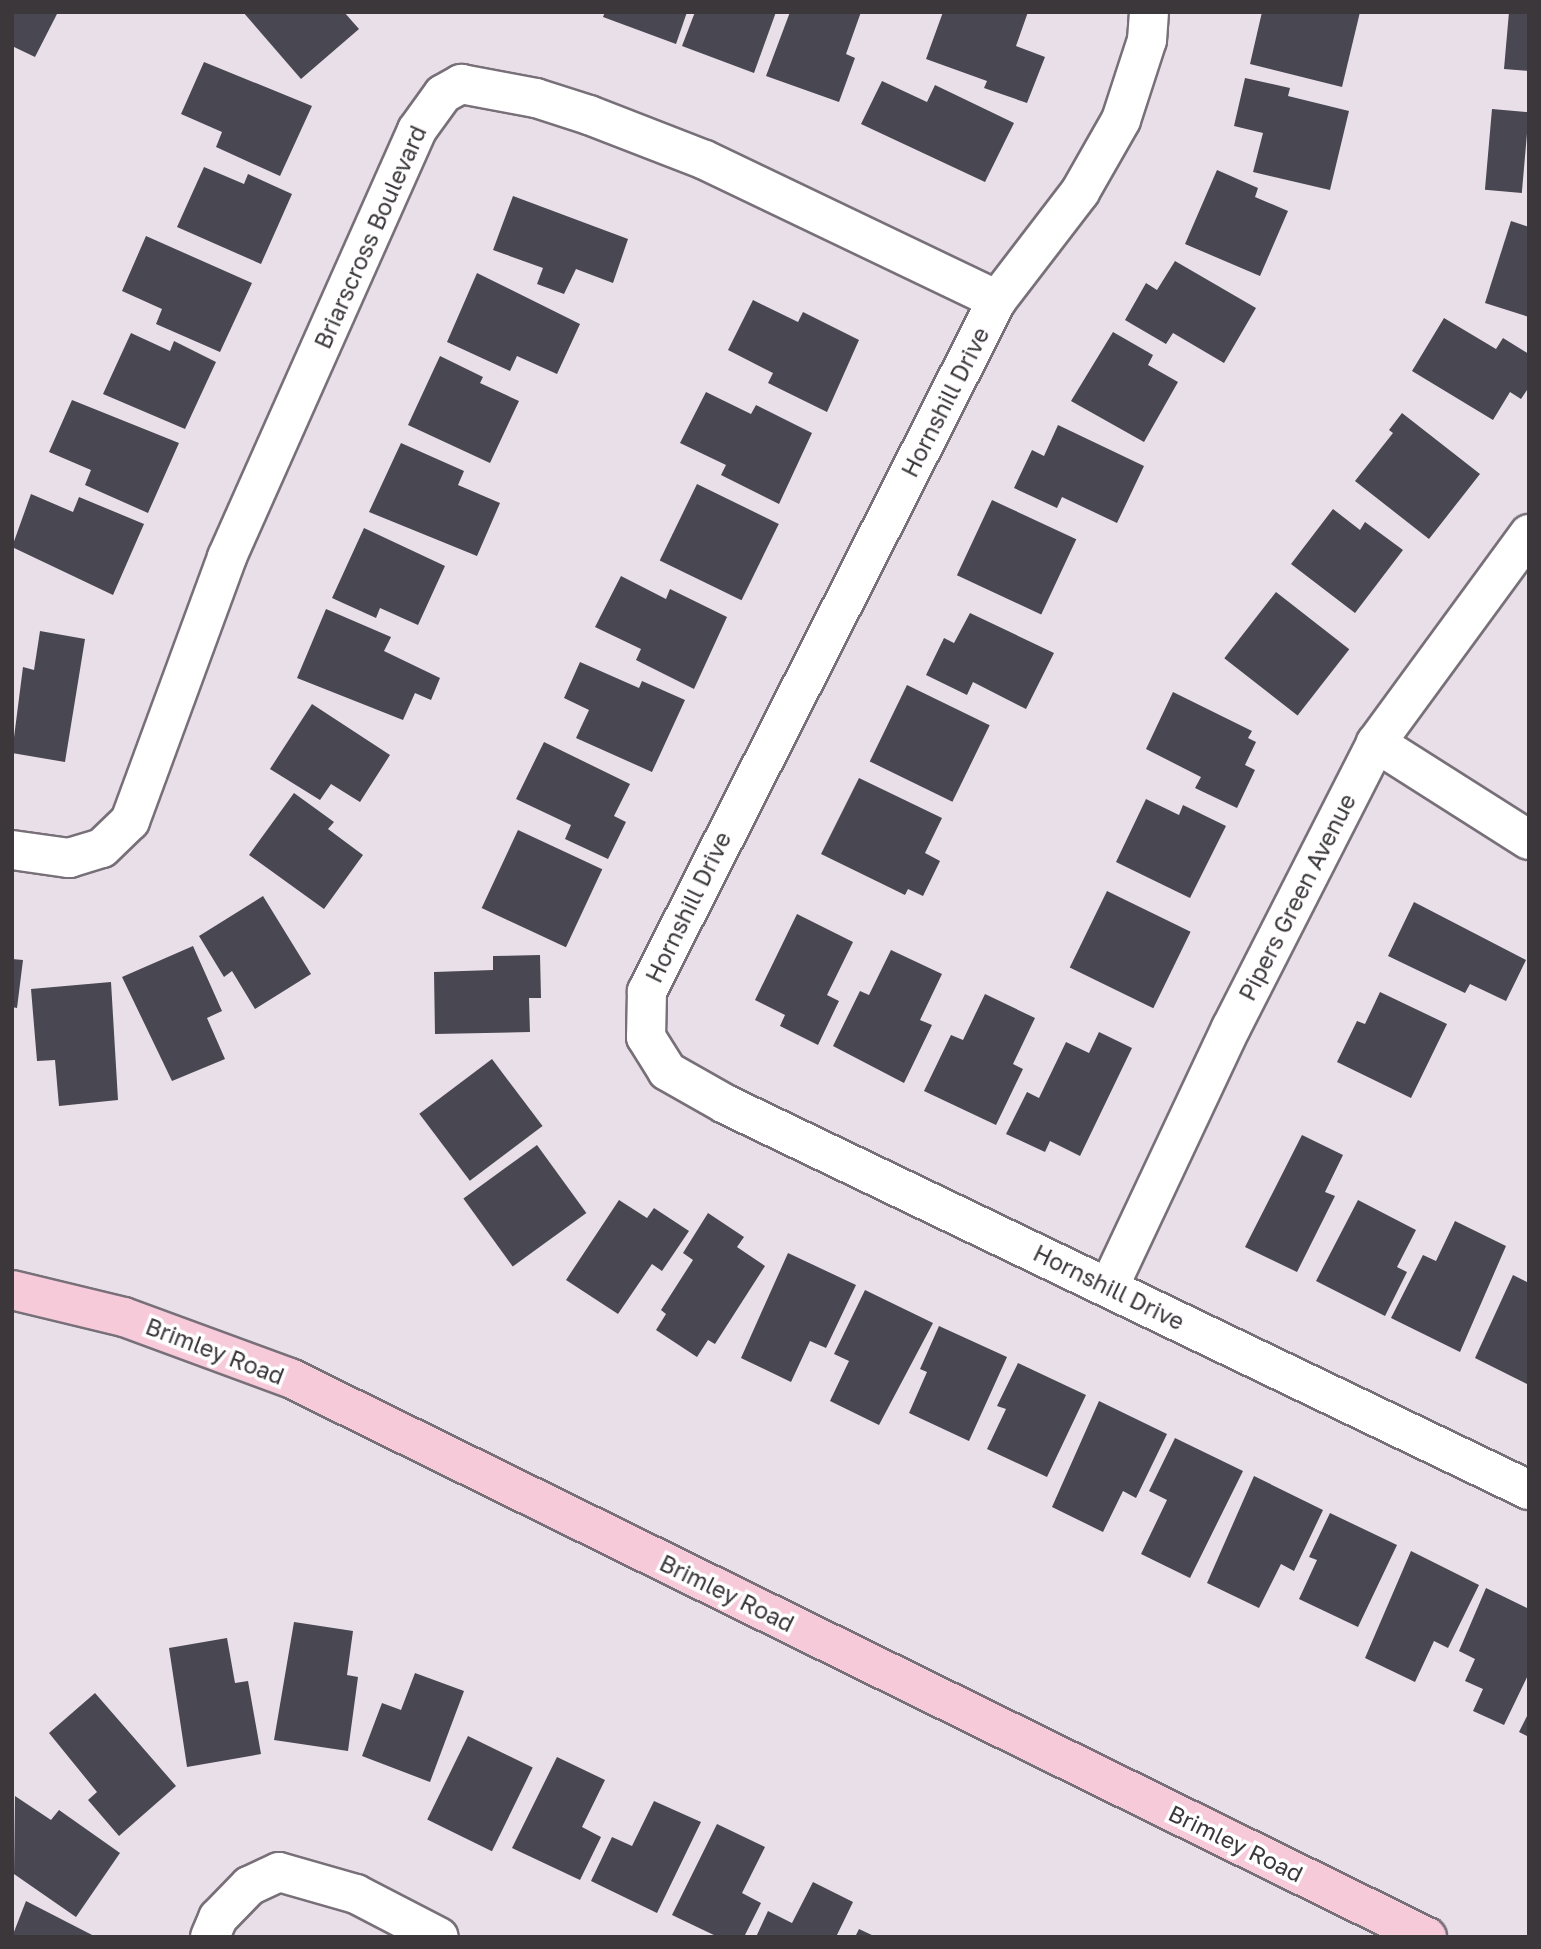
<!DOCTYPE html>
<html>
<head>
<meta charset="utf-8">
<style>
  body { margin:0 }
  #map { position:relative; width:1541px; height:1949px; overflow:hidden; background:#e8dfe9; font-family:"Golos Text",sans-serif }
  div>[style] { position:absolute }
  .building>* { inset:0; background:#494752; transform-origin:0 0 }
  .roads { filter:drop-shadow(2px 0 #787079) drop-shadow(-2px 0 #787079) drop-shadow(0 2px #787079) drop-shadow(0 -2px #787079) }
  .minor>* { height:38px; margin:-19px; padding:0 19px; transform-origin:19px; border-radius:19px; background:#fff }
  .major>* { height:38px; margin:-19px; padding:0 19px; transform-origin:19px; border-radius:19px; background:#f7cada }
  span { translate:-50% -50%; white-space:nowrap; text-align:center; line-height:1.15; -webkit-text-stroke:7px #fff; paint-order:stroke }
  .street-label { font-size:23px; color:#3b373b }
  .frame { position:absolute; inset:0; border:14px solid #3b373b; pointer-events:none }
</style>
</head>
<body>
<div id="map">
  <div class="building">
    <i style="clip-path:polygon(12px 12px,58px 12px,35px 57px,12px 46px)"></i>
    <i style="clip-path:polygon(243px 12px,344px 12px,359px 29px,301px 79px)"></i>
    <i style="clip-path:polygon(605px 12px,687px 12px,676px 44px,603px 17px)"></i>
    <i style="clip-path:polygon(695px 12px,776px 12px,754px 73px,682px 46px)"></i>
    <i style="clip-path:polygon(790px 12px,861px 12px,846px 54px,855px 58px,839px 102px,766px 76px)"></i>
    <i style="clip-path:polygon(943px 12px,1028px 12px,1016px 46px,1045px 57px,1027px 103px,984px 88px,987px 81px,926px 59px)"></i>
    <i style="clip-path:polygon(1262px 12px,1360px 12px,1342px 87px,1250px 64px)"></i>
    <i style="clip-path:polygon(1509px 12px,1529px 12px,1529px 71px,1504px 69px)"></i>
    <i style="clip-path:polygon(204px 62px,312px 106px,280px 176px,216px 147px,222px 132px,181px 114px)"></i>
    <i style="clip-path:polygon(1245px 78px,1290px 88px,1288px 96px,1349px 111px,1330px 190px,1253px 172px,1263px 133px,1234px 126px)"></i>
    <i style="clip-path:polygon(882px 81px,927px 102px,935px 85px,1014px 123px,985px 182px,861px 124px)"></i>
    <i style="left:1492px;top:109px;width:37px;height:81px;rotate:5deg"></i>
    <i style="clip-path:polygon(204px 167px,244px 184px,248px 174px,292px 194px,261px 264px,177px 227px)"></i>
    <i style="clip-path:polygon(1217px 170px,1258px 188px,1255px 197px,1288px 211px,1260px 276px,1185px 244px)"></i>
    <i style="clip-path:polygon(513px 196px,628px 239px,613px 283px,576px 269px,564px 294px,537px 284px,543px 268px,493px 250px)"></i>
    <i style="clip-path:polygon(1511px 221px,1529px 227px,1529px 317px,1485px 303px)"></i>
    <i style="clip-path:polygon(146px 236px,252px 283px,220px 352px,156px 324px,162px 309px,122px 291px)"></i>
    <i style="clip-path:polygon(1175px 261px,1256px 308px,1224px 363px,1173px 333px,1166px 344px,1125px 320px,1146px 283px,1157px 290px)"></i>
    <i style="clip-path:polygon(477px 273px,580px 324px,557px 374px,517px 356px,510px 371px,447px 342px)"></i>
    <i style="clip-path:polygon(753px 300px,798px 322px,803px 312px,859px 340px,827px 412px,768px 383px,773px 373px,728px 350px)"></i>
    <i style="clip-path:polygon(1444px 318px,1496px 349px,1503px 338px,1529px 354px,1529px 387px,1521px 399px,1510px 392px,1493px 420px,1412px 371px)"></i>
    <i style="clip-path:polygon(1113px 332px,1153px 355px,1148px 365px,1178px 382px,1144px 442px,1071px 401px)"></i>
    <i style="clip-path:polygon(131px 333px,170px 351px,174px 341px,216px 362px,185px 429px,103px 394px)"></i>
    <i style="clip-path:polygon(440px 356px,483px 377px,480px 383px,519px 401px,490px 463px,408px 425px)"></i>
    <i style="clip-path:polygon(706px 392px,751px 414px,756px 405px,812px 433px,779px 504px,721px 475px,726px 465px,680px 443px)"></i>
    <i style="clip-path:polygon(72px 400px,179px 443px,148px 513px,85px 485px,91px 470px,49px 452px)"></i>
    <i style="clip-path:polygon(1402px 413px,1480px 474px,1429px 539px,1355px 481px,1393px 433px,1389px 430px)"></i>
    <i style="clip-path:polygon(1058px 425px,1144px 466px,1117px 523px,1062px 497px,1057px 508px,1014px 488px,1032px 450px,1044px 456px)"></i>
    <i style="clip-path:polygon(401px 443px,464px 471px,458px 485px,500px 503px,477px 556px,369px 512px)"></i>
    <i style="left:697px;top:484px;width:91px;height:85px;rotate:26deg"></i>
    <i style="clip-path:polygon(31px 494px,73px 512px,79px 497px,144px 524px,113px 595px,12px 547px)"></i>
    <i style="left:992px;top:500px;width:93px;height:83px;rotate:25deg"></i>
    <i style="clip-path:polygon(1333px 509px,1360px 530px,1365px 522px,1403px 550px,1355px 613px,1291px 564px)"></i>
    <i style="clip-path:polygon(364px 528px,445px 566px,418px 625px,380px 608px,376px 618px,332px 598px)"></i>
    <i style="clip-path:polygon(621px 576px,666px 599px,670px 589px,727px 617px,694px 689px,636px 660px,641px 649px,595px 627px)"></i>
    <i style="left:1276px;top:592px;width:93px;height:84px;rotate:38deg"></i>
    <i style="clip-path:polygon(326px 609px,391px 637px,384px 651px,440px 678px,431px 700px,415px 693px,403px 720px,297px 678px)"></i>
    <i style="clip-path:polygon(970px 613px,1054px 653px,1026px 709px,973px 682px,967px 695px,926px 675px,944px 638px,954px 643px)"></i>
    <i style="clip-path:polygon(40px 631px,85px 639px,65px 762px,12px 753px,23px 667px,34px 670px)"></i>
    <i style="clip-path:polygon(580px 662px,639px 688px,642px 681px,685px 700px,652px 772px,576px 738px,589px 710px,564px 698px)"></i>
    <i style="left:907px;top:685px;width:92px;height:85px;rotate:26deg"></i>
    <i style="clip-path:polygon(1173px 692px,1252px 731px,1248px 738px,1256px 742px,1245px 765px,1255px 770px,1237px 808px,1195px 788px,1201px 777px,1146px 749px)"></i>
    <i style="clip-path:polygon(312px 704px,390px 755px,360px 802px,331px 784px,320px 800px,270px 769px)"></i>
    <i style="clip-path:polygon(544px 742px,630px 784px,614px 816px,626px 822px,608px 859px,565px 839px,571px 825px,516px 799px)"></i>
    <i style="clip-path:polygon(859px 778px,942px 818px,925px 853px,940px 861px,923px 896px,908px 889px,905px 895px,821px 854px)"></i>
    <i style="clip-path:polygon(294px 793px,334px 822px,328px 829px,363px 855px,324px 909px,249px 855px)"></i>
    <i style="clip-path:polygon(1146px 799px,1179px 815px,1183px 805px,1226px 826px,1190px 898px,1116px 862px)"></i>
    <i style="left:518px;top:830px;width:93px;height:86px;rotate:25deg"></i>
    <i style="left:1107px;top:891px;width:93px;height:85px;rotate:26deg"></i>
    <i style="clip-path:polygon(263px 896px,311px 974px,255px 1009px,232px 971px,224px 977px,199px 936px)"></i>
    <i style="clip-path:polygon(1414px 902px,1526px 960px,1506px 1001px,1470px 984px,1465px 993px,1388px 956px)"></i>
    <i style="clip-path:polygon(797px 914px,853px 942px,827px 995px,839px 1001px,818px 1045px,780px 1026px,785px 1015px,755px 1000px)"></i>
    <i style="clip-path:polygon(193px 946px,222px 1011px,207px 1018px,225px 1059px,172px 1081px,122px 977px)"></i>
    <i style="clip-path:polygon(891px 950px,942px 974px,920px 1020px,932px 1025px,904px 1083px,833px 1046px,860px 991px,869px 995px)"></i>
    <i style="clip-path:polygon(540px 955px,541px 998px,529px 998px,530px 1032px,435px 1034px,434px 972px,493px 970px,493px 956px)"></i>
    <i style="clip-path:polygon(12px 959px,23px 960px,17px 1008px,12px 1007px)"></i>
    <i style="clip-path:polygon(111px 982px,118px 1100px,59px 1106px,55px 1060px,37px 1061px,31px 989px)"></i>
    <i style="clip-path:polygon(1380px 992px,1447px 1024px,1411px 1098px,1337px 1062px,1357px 1021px,1365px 1024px)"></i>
    <i style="clip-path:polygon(985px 994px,1035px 1018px,1013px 1064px,1023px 1069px,996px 1125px,924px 1091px,951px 1035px,963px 1040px)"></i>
    <i style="clip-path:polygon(1099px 1032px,1132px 1048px,1080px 1156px,1050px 1141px,1045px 1152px,1006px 1134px,1027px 1092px,1039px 1098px,1066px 1042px,1089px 1053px)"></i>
    <i style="left:492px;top:1059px;width:84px;height:91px;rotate:53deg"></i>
    <i style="clip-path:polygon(1302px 1135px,1343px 1155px,1325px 1192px,1335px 1196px,1297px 1272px,1245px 1247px)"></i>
    <i style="left:537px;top:1145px;width:84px;height:91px;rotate:54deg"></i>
    <i style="clip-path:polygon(619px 1200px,647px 1218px,654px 1208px,689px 1231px,662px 1271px,652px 1264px,618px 1314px,566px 1280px)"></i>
    <i style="clip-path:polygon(1358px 1200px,1416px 1230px,1397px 1267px,1407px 1272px,1385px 1316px,1316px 1281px)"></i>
    <i style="clip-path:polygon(708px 1213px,744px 1237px,737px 1247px,765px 1266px,715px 1344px,708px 1340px,697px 1357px,656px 1330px,666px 1314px,661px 1310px,693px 1260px,683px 1253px)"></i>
    <i style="clip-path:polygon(1455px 1221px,1506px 1246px,1460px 1352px,1391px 1318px,1423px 1255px,1436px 1261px)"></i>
    <i style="clip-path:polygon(788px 1253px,856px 1285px,826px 1348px,810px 1341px,791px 1382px,741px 1358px)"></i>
    <i style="clip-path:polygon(1513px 1275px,1529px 1283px,1529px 1385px,1475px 1358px)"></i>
    <i style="clip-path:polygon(865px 1290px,933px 1323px,879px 1425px,830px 1401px,849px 1361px,834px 1354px)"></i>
    <i style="clip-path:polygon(939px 1326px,1007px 1357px,969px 1441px,909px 1413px,927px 1372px,920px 1369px)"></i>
    <i style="clip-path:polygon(1018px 1363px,1086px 1395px,1047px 1477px,987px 1449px,1006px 1409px,997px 1406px)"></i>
    <i style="clip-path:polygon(1099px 1401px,1167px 1434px,1136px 1498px,1123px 1491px,1103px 1532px,1052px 1507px)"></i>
    <i style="clip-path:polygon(1175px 1438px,1243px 1471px,1190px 1578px,1141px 1554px,1167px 1500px,1149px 1491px)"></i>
    <i style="clip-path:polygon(1254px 1476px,1323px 1510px,1294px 1571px,1281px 1564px,1259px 1608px,1207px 1583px)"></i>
    <i style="clip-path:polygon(1330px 1513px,1397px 1545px,1358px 1627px,1299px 1599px,1317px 1560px,1309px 1557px)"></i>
    <i style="clip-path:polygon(1411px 1551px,1479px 1585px,1448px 1648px,1434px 1641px,1415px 1682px,1365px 1658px)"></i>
    <i style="clip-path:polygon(1486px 1588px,1529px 1609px,1529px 1673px,1504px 1725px,1473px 1711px,1483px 1689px,1465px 1681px,1475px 1659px,1459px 1651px)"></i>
    <i style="clip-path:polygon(294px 1622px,353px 1631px,347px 1675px,358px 1677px,348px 1751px,274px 1740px)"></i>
    <i style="clip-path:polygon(227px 1638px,235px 1683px,248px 1681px,261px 1754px,187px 1767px,169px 1648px)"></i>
    <i style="clip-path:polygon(415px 1673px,464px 1691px,430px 1782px,362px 1756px,382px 1703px,401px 1710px)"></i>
    <i style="clip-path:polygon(95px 1693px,176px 1786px,119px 1836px,88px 1800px,97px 1792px,49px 1733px)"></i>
    <i style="clip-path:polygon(1529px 1712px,1529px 1737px,1519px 1732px)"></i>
    <i style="left:468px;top:1736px;width:72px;height:93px;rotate:26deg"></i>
    <i style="clip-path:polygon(557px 1757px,605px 1780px,582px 1827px,601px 1837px,580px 1880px,512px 1848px)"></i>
    <i style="clip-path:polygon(15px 1796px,51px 1820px,59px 1810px,120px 1853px,76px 1917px,14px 1874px)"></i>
    <i style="clip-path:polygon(654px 1801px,701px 1822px,657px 1913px,591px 1881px,612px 1837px,632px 1846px)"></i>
    <i style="clip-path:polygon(717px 1824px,765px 1847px,742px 1893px,761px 1903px,744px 1937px,718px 1937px,672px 1915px)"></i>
    <i style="clip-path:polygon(813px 1882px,853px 1902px,836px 1937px,756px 1937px,768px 1911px,792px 1923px)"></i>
    <i style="clip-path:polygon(26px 1901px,96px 1937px,12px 1937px)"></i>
    <i style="clip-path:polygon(859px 1929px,876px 1937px,855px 1937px)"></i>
  </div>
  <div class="roads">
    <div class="minor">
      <i style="left:1149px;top:12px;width:28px;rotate:94deg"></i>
      <i style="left:1147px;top:40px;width:84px;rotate:108deg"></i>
      <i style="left:1121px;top:120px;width:83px;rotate:119.7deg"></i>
      <i style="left:1080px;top:192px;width:136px;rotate:127.5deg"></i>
      <i style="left:997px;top:300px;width:775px;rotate:116.86deg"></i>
      <i style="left:647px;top:991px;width:46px;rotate:91.2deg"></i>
      <i style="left:646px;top:1037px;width:40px;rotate:58deg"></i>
      <i style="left:667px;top:1071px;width:67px;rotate:29.6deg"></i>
      <i style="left:725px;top:1104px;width:892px;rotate:25.65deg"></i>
      <i style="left:1376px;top:743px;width:181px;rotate:32.4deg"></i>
      <i style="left:12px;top:850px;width:58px;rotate:8deg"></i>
      <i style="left:69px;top:858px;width:34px;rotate:-17deg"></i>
      <i style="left:102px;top:848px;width:39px;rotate:-44deg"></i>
      <i style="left:130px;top:821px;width:281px;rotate:-69.8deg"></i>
      <i style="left:227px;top:557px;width:467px;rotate:-66deg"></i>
      <i style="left:417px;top:130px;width:44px;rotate:-54.2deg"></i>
      <i style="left:443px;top:94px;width:21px;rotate:-29deg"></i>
      <i style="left:461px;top:84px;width:76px;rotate:10.6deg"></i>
      <i style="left:536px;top:98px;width:56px;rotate:17.8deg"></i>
      <i style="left:589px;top:115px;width:124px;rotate:21.2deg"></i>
      <i style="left:705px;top:160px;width:324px;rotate:25.6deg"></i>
      <i style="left:1109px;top:1287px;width:286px;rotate:-64.8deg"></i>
      <i style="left:1231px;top:1028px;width:320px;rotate:-63deg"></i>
      <i style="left:1376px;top:743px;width:259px;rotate:-53.8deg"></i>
      <i style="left:210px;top:1937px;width:21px;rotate:-67deg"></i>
      <i style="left:218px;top:1918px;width:45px;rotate:-45.9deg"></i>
      <i style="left:249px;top:1886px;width:33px;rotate:-25deg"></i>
      <i style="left:279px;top:1872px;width:80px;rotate:15.9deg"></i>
      <i style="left:356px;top:1894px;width:93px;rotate:27.4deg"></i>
    </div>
    <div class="major">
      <i style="left:12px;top:1290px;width:115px;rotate:13.6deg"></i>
      <i style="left:124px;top:1317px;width:177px;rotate:20.2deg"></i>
      <i style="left:290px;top:1378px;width:1267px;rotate:26.18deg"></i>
    </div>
  </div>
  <div class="street-label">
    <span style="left:370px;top:237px;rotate:-66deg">Briarscross Boulevard</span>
    <span style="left:945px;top:402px;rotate:-63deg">Hornshill Drive</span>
    <span style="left:1297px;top:897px;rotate:-63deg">Pipers Green Avenue</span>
    <span style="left:688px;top:907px;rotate:-64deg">Hornshill Drive</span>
    <span style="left:1109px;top:1287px;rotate:26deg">Hornshill Drive</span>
    <span style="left:215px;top:1351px;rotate:21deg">Brimley Road</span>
    <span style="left:727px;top:1593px;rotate:26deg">Brimley Road</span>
    <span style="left:1236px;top:1843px;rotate:26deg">Brimley Road</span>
  </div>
  <div class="frame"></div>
</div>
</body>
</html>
